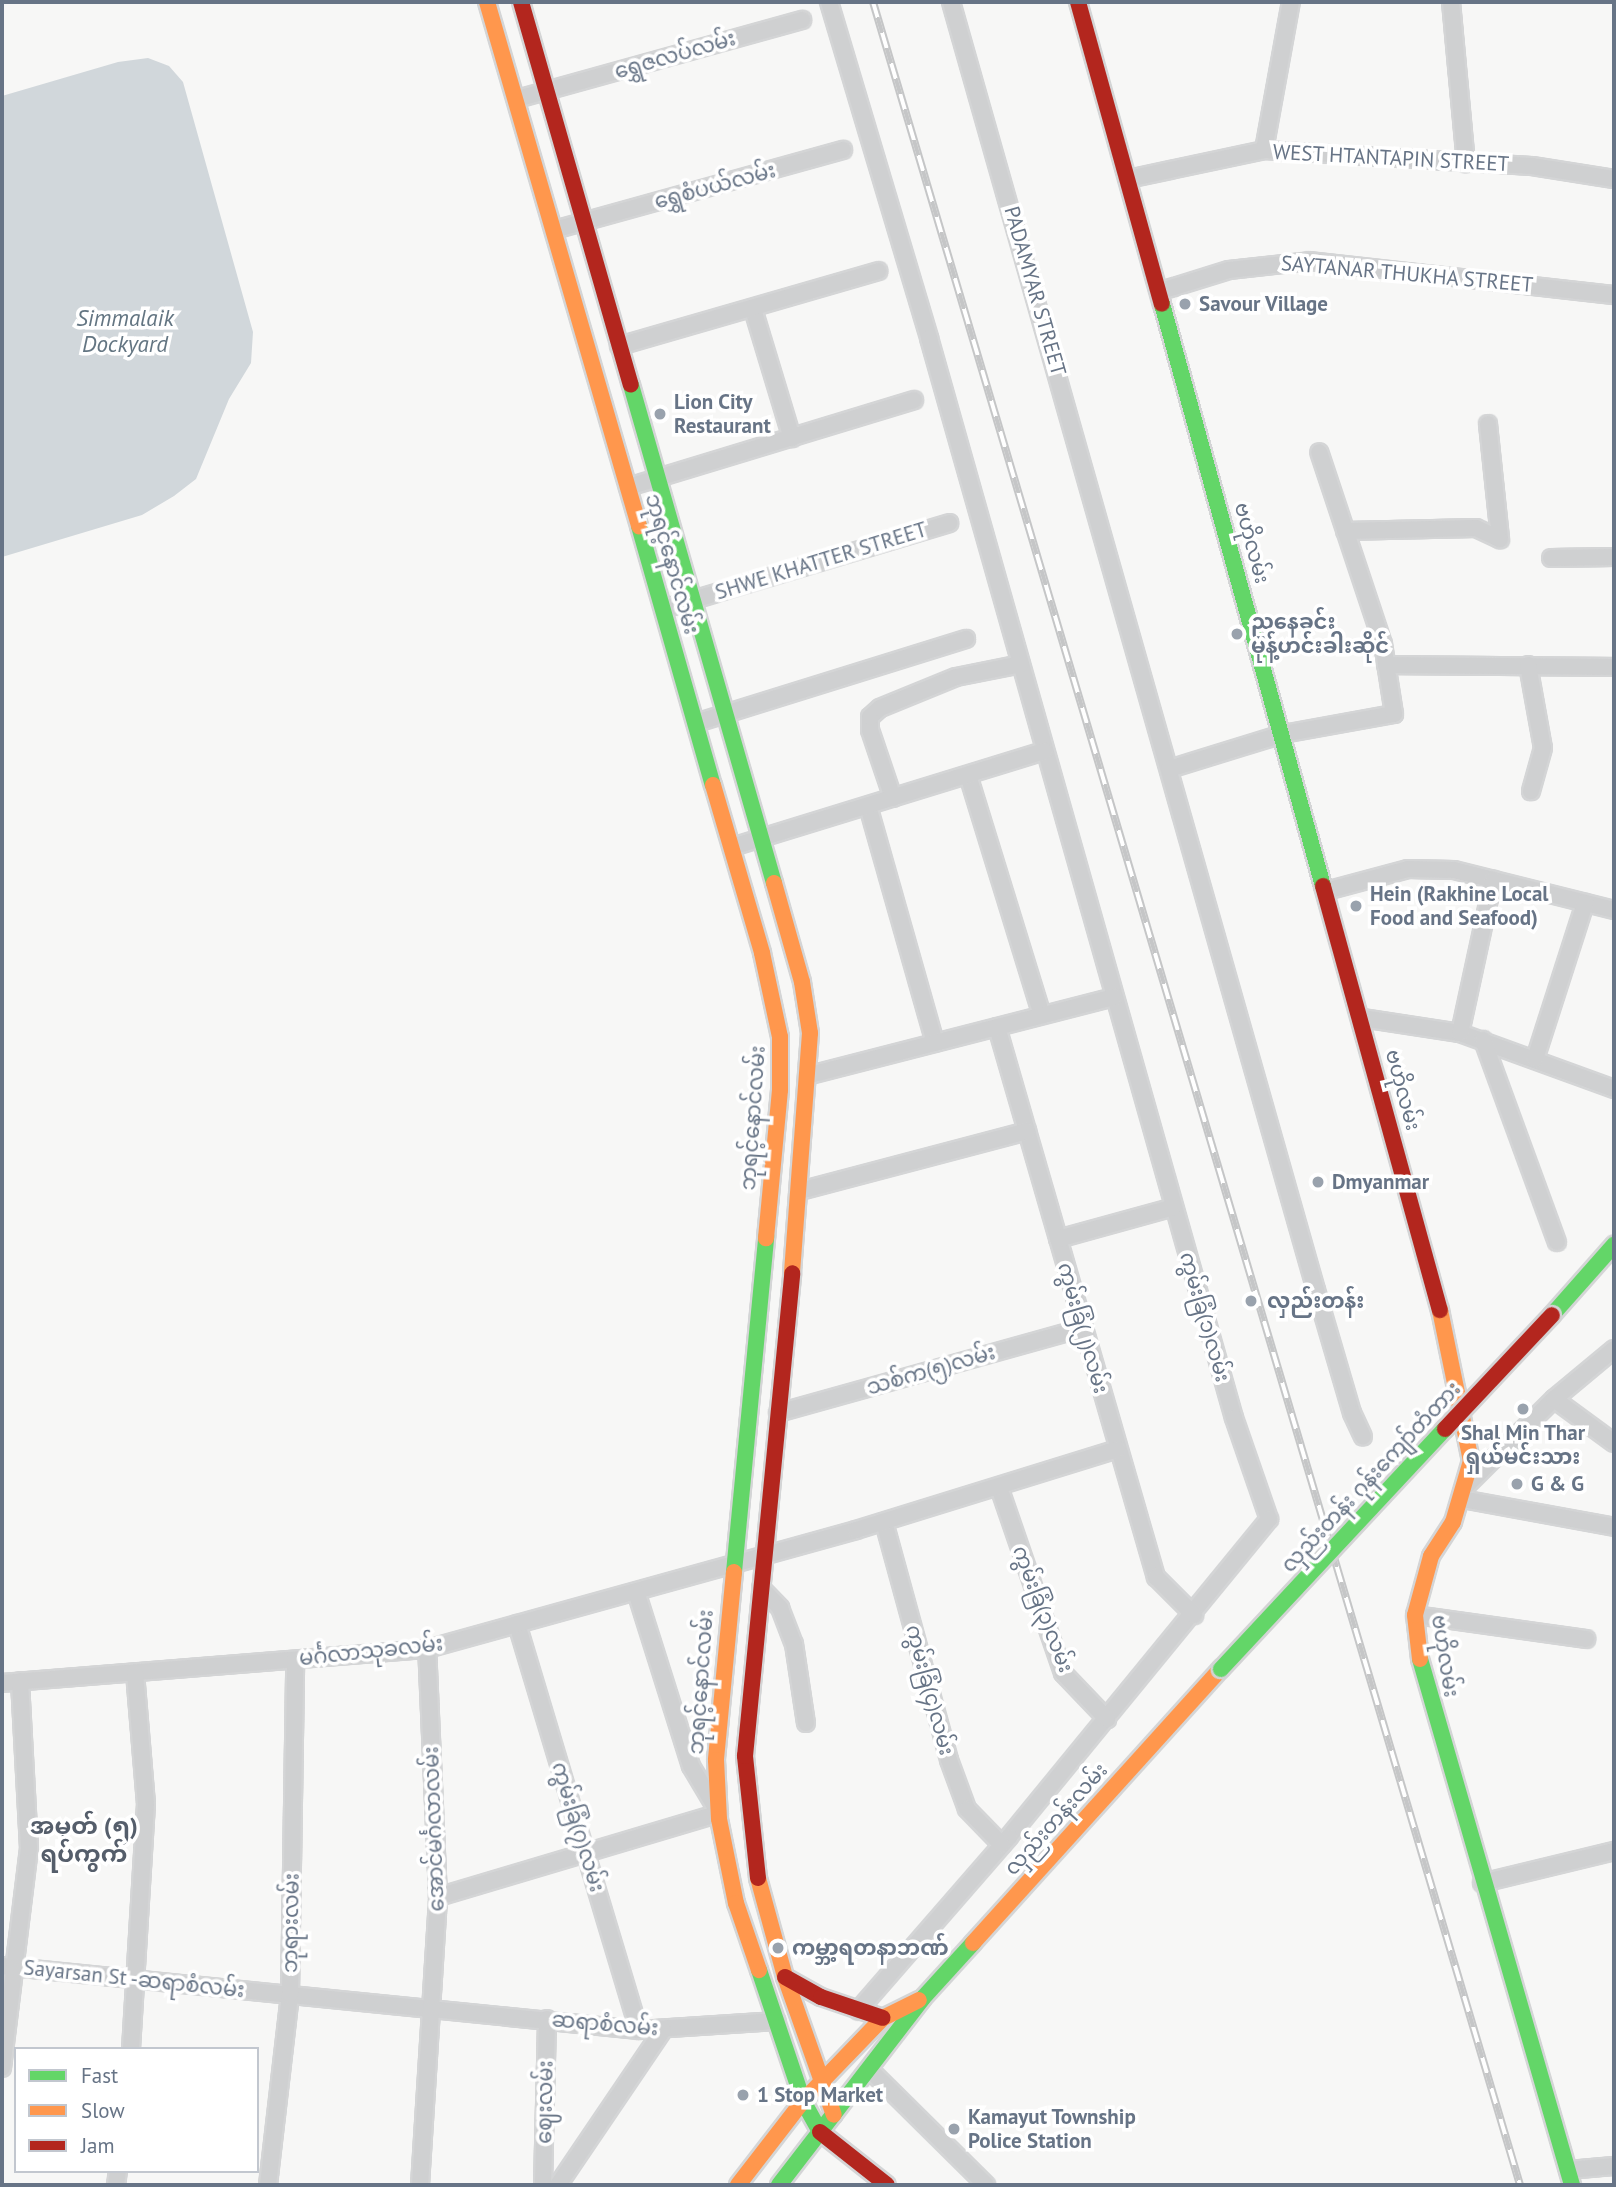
<!DOCTYPE html>
<html>
<head>
<meta charset="utf-8">
<style>
  body { margin:0 }
  #map { position:relative; width:1616px; height:2187px; overflow:hidden; background:#f7f7f6; font-family:"PT Sans","Noto Sans Myanmar",sans-serif }
  div>[style] { position:absolute }
  .water>* { inset:0; background:#d1d7db }
  .roads { filter:drop-shadow(2px 0 #d4d5d6) drop-shadow(-2px 0 #d4d5d6) drop-shadow(0 2px #d4d5d6) drop-shadow(0 -2px #d4d5d6) }
  .street>* { height:16px; margin:-8px; padding:0 8px; transform-origin:8px; border-radius:8px; background:#cfd0d1 }
  .fast>* { height:16px; margin:-8px; padding:0 8px; transform-origin:8px; border-radius:8px; background:#63d668 }
  .slow>* { height:16px; margin:-8px; padding:0 8px; transform-origin:8px; border-radius:8px; background:#ff974d }
  .jam>* { height:16px; margin:-8px; padding:0 8px; transform-origin:8px; border-radius:8px; background:#b3261e }
  .rail>* { height:8px; margin-top:-4px; transform-origin:0; background:repeating-linear-gradient(90deg,#fff 0 16px,#c5c6c7 0 32px); box-sizing:border-box; border-block:2px solid #c5c6c7 }
  .bridges { filter:drop-shadow(2px 0 #d3d3d4) drop-shadow(-2px 0 #d3d3d4) drop-shadow(0 2px #d3d3d4) drop-shadow(0 -2px #d3d3d4) }
  .fast-bridge>* { height:16px; margin:-8px; padding:0 8px; transform-origin:8px; border-radius:8px; background:#63d668 }
  .jam-bridge>* { height:16px; margin:-8px; padding:0 8px; transform-origin:8px; border-radius:8px; background:#b3261e }
  .dots>* { width:19px; height:19px; translate:-50% -50%; box-sizing:border-box; border:4px solid #fff; border-radius:50% }
  span { translate:-50% -50%; white-space:nowrap; text-align:center; line-height:1.15; -webkit-text-stroke:7px #fff; paint-order:stroke }
  .street-label { font-size:21px; color:#677486 }
  .poi-label { font-size:21px; color:#677486; font-weight:700 }
  .left { translate:0 -50%; text-align:left }
  .water-label { font-size:23px; color:#637582; font-style:italic }
  .quarter-label { font-size:24px; color:#555e6b; font-weight:700 }
  .frame { position:absolute; inset:0; border:4px solid #677486; pointer-events:none }
  .legend { position:absolute; left:14px; top:2047px; width:245px; height:126px; box-sizing:border-box; background:#fff; border:2px solid #c2c7cf; margin:0; padding:9px 12px; list-style:none; font-size:21px; color:#677486 }
  .legend li { display:flex; align-items:center; gap:14px; height:35px }
  .legend b { width:35px; border:2px solid #c2c7cf }
</style>
</head>
<body>
<div id="map">
  <div class="water">
    <i style="clip-path:polygon(148px 58px,169px 66px,183px 82px,253px 332px,251px 363px,229px 399px,196px 479px,174px 496px,142px 515px,2px 557px,2px 96px,118px 62px)"></i>
  </div>
  <div class="roads">
    <div class="street">
      <i style="left:829px;top:2px;width:351px;rotate:73.4deg"></i>
      <i style="left:929px;top:338px;width:1122px;rotate:74.23deg"></i>
      <i style="left:1234px;top:1418px;width:107px;rotate:70.9deg"></i>
      <i style="left:1269px;top:1519px;width:411px;rotate:129.3deg"></i>
      <i style="left:1009px;top:1837px;width:230px;rotate:131deg"></i>
      <i style="left:951px;top:2px;width:1339px;rotate:74.18deg"></i>
      <i style="left:1316px;top:1290px;width:128px;rotate:73.7deg"></i>
      <i style="left:1352px;top:1413px;width:26px;rotate:65deg"></i>
      <i style="left:1451px;top:2px;width:162px;rotate:84.7deg"></i>
      <i style="left:517px;top:99px;width:296px;rotate:-15.5deg"></i>
      <i style="left:1264px;top:150px;width:150px;rotate:-79.7deg"></i>
      <i style="left:1128px;top:179px;width:139px;rotate:-12deg"></i>
      <i style="left:1264px;top:150px;width:268px;rotate:3.4deg"></i>
      <i style="left:1532px;top:166px;width:83px;rotate:9deg"></i>
      <i style="left:554px;top:230px;width:300px;rotate:-15.5deg"></i>
      <i style="left:1161px;top:291px;width:71px;rotate:-17.2deg"></i>
      <i style="left:1229px;top:270px;width:81px;rotate:-6.3deg"></i>
      <i style="left:1310px;top:261px;width:306px;rotate:6.4deg"></i>
      <i style="left:753px;top:309px;width:135px;rotate:73.2deg"></i>
      <i style="left:619px;top:346px;width:270px;rotate:-16.1deg"></i>
      <i style="left:1488px;top:424px;width:116px;rotate:84deg"></i>
      <i style="left:628px;top:487px;width:299px;rotate:-16.9deg"></i>
      <i style="left:1345px;top:531px;width:131px;rotate:-1.3deg"></i>
      <i style="left:1476px;top:528px;width:26px;rotate:25deg"></i>
      <i style="left:1551px;top:558px;width:63px;rotate:-0.9deg"></i>
      <i style="left:663px;top:609px;width:299px;rotate:-16.7deg"></i>
      <i style="left:1386px;top:665px;width:228px;rotate:0.5deg"></i>
      <i style="left:1528px;top:665px;width:84px;rotate:79.8deg"></i>
      <i style="left:1543px;top:748px;width:45px;rotate:105.6deg"></i>
      <i style="left:696px;top:723px;width:283px;rotate:-17.3deg"></i>
      <i style="left:1169px;top:769px;width:119px;rotate:-17.1deg"></i>
      <i style="left:1283px;top:734px;width:113px;rotate:-10.2deg"></i>
      <i style="left:1394px;top:714px;width:71px;rotate:-98.9deg"></i>
      <i style="left:1383px;top:644px;width:202px;rotate:-108.4deg"></i>
      <i style="left:968px;top:775px;width:251px;rotate:72.9deg"></i>
      <i style="left:893px;top:798px;width:72px;rotate:-108.7deg"></i>
      <i style="left:870px;top:730px;width:13px;rotate:-90deg"></i>
      <i style="left:870px;top:717px;width:13px;rotate:-42deg"></i>
      <i style="left:880px;top:708px;width:82px;rotate:-22.2deg"></i>
      <i style="left:956px;top:677px;width:66px;rotate:-11.3deg"></i>
      <i style="left:868px;top:806px;width:246px;rotate:74.2deg"></i>
      <i style="left:732px;top:847px;width:327px;rotate:-17.1deg"></i>
      <i style="left:1326px;top:891px;width:85px;rotate:-15deg"></i>
      <i style="left:1408px;top:869px;width:46px;rotate:1.2deg"></i>
      <i style="left:1454px;top:870px;width:165px;rotate:14deg"></i>
      <i style="left:1362px;top:1018px;width:99px;rotate:8.7deg"></i>
      <i style="left:1460px;top:1033px;width:164px;rotate:20deg"></i>
      <i style="left:997px;top:1027px;width:573px;rotate:73.88deg"></i>
      <i style="left:1156px;top:1577px;width:54px;rotate:45deg"></i>
      <i style="left:1460px;top:1033px;width:157px;rotate:-77.8deg"></i>
      <i style="left:1483px;top:1040px;width:215px;rotate:69.9deg"></i>
      <i style="left:1535px;top:1059px;width:164px;rotate:-72.2deg"></i>
      <i style="left:810px;top:1075px;width:314px;rotate:-14.4deg"></i>
      <i style="left:800px;top:1191px;width:235px;rotate:-14.8deg"></i>
      <i style="left:1058px;top:1239px;width:120px;rotate:-15.4deg"></i>
      <i style="left:1554px;top:1399px;width:74px;rotate:36.3deg"></i>
      <i style="left:778px;top:1413px;width:317px;rotate:-15.6deg"></i>
      <i style="left:1467px;top:1485px;width:122px;rotate:-44.7deg"></i>
      <i style="left:1554px;top:1399px;width:78px;rotate:-39.8deg"></i>
      <i style="left:999px;top:1487px;width:197px;rotate:71deg"></i>
      <i style="left:1063px;top:1673px;width:64px;rotate:46.3deg"></i>
      <i style="left:1462px;top:1499px;width:155px;rotate:10.4deg"></i>
      <i style="left:884px;top:1522px;width:247px;rotate:74.7deg"></i>
      <i style="left:949px;top:1760px;width:52px;rotate:69.8deg"></i>
      <i style="left:967px;top:1809px;width:50px;rotate:45.8deg"></i>
      <i style="left:761px;top:1588px;width:28px;rotate:46deg"></i>
      <i style="left:780px;top:1608px;width:39px;rotate:69deg"></i>
      <i style="left:794px;top:1644px;width:80px;rotate:81.4deg"></i>
      <i style="left:1415px;top:1615px;width:173px;rotate:8deg"></i>
      <i style="left:517px;top:1624px;width:424px;rotate:73.3deg"></i>
      <i style="left:2px;top:1683px;width:426px;rotate:-4.6deg"></i>
      <i style="left:427px;top:1649px;width:445px;rotate:-15.5deg"></i>
      <i style="left:856px;top:1530px;width:274px;rotate:-17.2deg"></i>
      <i style="left:1482px;top:1883px;width:136px;rotate:-13.6deg"></i>
      <i style="left:438px;top:1897px;width:293px;rotate:-16.6deg"></i>
      <i style="left:719px;top:1813px;width:55px;rotate:-120.8deg"></i>
      <i style="left:691px;top:1766px;width:182px;rotate:-107.5deg"></i>
      <i style="left:2px;top:1966px;width:640px;rotate:5.74deg"></i>
      <i style="left:639px;top:2030px;width:138px;rotate:-3.7deg"></i>
      <i style="left:131px;top:2049px;width:245px;rotate:-86.5deg"></i>
      <i style="left:146px;top:1804px;width:132px;rotate:-94.8deg"></i>
      <i style="left:2px;top:2068px;width:222px;rotate:-83deg"></i>
      <i style="left:29px;top:1848px;width:167px;rotate:-93.1deg"></i>
      <i style="left:871px;top:2071px;width:162px;rotate:44.7deg"></i>
      <i style="left:1568px;top:2170px;width:46px;rotate:-5deg"></i>
      <i style="left:116px;top:2185px;width:14px;rotate:-82deg"></i>
      <i style="left:268px;top:2185px;width:192px;rotate:-83.4deg"></i>
      <i style="left:290px;top:1994px;width:334px;rotate:-89.1deg"></i>
      <i style="left:420px;top:2185px;width:289px;rotate:-86.4deg"></i>
      <i style="left:438px;top:1897px;width:248px;rotate:-92.5deg"></i>
      <i style="left:543px;top:2185px;width:166px;rotate:-88.6deg"></i>
      <i style="left:558px;top:2185px;width:187px;rotate:-55.9deg"></i>
    </div>
    <div class="fast">
      <i style="left:1162px;top:304px;width:604px;rotate:74.54deg"></i>
      <i style="left:631px;top:385px;width:518px;rotate:73.98deg"></i>
      <i style="left:639px;top:526px;width:269px;rotate:74.1deg"></i>
      <i style="left:1552px;top:1315px;width:94px;rotate:-48.5deg"></i>
      <i style="left:734px;top:1572px;width:336px;rotate:-84.5deg"></i>
      <i style="left:1420px;top:1659px;width:548px;rotate:73.88deg"></i>
      <i style="left:759px;top:1970px;width:138px;rotate:71.4deg"></i>
      <i style="left:803px;top:2101px;width:35px;rotate:61deg"></i>
      <i style="left:779px;top:2185px;width:236px;rotate:-52.4deg"></i>
      <i style="left:923px;top:1998px;width:74px;rotate:-47.7deg"></i>
    </div>
    <div class="slow">
      <i style="left:487px;top:2px;width:546px;rotate:73.82deg"></i>
      <i style="left:713px;top:785px;width:175px;rotate:73.7deg"></i>
      <i style="left:762px;top:953px;width:86px;rotate:77.9deg"></i>
      <i style="left:780px;top:1037px;width:53px;rotate:90deg"></i>
      <i style="left:780px;top:1090px;width:149px;rotate:95.4deg"></i>
      <i style="left:774px;top:883px;width:103px;rotate:74.2deg"></i>
      <i style="left:802px;top:982px;width:52px;rotate:81.1deg"></i>
      <i style="left:810px;top:1033px;width:241px;rotate:94.3deg"></i>
      <i style="left:734px;top:1572px;width:189px;rotate:95.5deg"></i>
      <i style="left:716px;top:1760px;width:59px;rotate:87.1deg"></i>
      <i style="left:719px;top:1819px;width:86px;rotate:78.6deg"></i>
      <i style="left:736px;top:1903px;width:71px;rotate:71.1deg"></i>
      <i style="left:1420px;top:1659px;width:44px;rotate:-96.5deg"></i>
      <i style="left:1415px;top:1615px;width:61px;rotate:-74.8deg"></i>
      <i style="left:1431px;top:1556px;width:40px;rotate:-57.1deg"></i>
      <i style="left:1453px;top:1522px;width:64px;rotate:-73.6deg"></i>
      <i style="left:1471px;top:1461px;width:154px;rotate:-101.6deg"></i>
      <i style="left:758px;top:1878px;width:103px;rotate:74.7deg"></i>
      <i style="left:785px;top:1977px;width:146px;rotate:70.5deg"></i>
      <i style="left:973px;top:1943px;width:370px;rotate:-47.9deg"></i>
      <i style="left:738px;top:2185px;width:106px;rotate:-52.3deg"></i>
      <i style="left:803px;top:2101px;width:115px;rotate:-46.1deg"></i>
      <i style="left:883px;top:2018px;width:40px;rotate:-26.6deg"></i>
    </div>
    <div class="jam">
      <i style="left:521px;top:2px;width:398px;rotate:74deg"></i>
      <i style="left:1078px;top:2px;width:313px;rotate:74.5deg"></i>
      <i style="left:1323px;top:886px;width:440px;rotate:74.6deg"></i>
      <i style="left:758px;top:1878px;width:123px;rotate:-96.1deg"></i>
      <i style="left:745px;top:1756px;width:485px;rotate:-84.4deg"></i>
      <i style="left:785px;top:1977px;width:41px;rotate:29.1deg"></i>
      <i style="left:821px;top:1997px;width:65px;rotate:18.7deg"></i>
      <i style="left:820px;top:2132px;width:85px;rotate:38.3deg"></i>
    </div>
  </div>
  <div class="rail">
    <i style="left:873px;top:2px;width:2277px;rotate:73.49deg"></i>
  </div>
  <div class="bridges">
    <div class="fast-bridge">
      <i style="left:1221px;top:1669px;width:328px;rotate:-47deg"></i>
    </div>
    <div class="jam-bridge">
      <i style="left:1445px;top:1429px;width:156px;rotate:-46.8deg"></i>
    </div>
  </div>
  <div class="dots">
    <i style="left:1185px;top:304px;background:#99a2ad"></i>
    <i style="left:660px;top:414px;background:#99a2ad"></i>
    <i style="left:1237px;top:634px;background:#99a2ad"></i>
    <i style="left:1356px;top:906px;background:#99a2ad"></i>
    <i style="left:1318px;top:1182px;background:#99a2ad"></i>
    <i style="left:1251px;top:1301px;background:#99a2ad"></i>
    <i style="left:1523px;top:1409px;background:#99a2ad"></i>
    <i style="left:1517px;top:1484px;background:#99a2ad"></i>
    <i style="left:778px;top:1948px;background:#99a2ad"></i>
    <i style="left:743px;top:2095px;background:#99a2ad"></i>
    <i style="left:954px;top:2129px;background:#99a2ad"></i>
  </div>
  <div class="street-label">
    <span style="left:675px;top:55px;rotate:-16deg">ရွှေဇလပ်လမ်း</span>
    <span style="left:1391px;top:158px;rotate:3deg">WEST HTANTAPIN STREET</span>
    <span style="left:715px;top:186px;rotate:-15deg">ရွှေစံပယ်လမ်း</span>
    <span style="left:1407px;top:274px;rotate:5deg">SAYTANAR THUKHA STREET</span>
    <span style="left:1035px;top:291px;rotate:74deg">PADAMYAR STREET</span>
    <span style="left:1252px;top:543px;rotate:75deg">ဗဟိုလမ်း</span>
    <span style="left:821px;top:561px;rotate:-17deg">SHWE KHATTER STREET</span>
    <span style="left:672px;top:564px;rotate:74deg">ဘုရင့်နောင်လမ်း</span>
    <span style="left:1403px;top:1090px;rotate:75deg">ဗဟိုလမ်း</span>
    <span style="left:753px;top:1118px;rotate:-86deg">ဘုရင့်နောင်လမ်း</span>
    <span style="left:1205px;top:1317px;rotate:74deg">ကွမ်းခြံ(၁)လမ်း</span>
    <span style="left:1083px;top:1328px;rotate:74deg">ကွမ်းခြံ(၂)လမ်း</span>
    <span style="left:931px;top:1370px;rotate:-16deg">သစ်က(၅)လမ်း</span>
    <span style="left:1371px;top:1477px;rotate:-47deg">လှည်းတန်း ဂုန်းကျော်တံတား</span>
    <span style="left:1043px;top:1609px;rotate:69deg">ကွမ်းခြံ(၃)လမ်း</span>
    <span style="left:371px;top:1651px;rotate:-6deg">မင်္ဂလာသုခလမ်း</span>
    <span style="left:1445px;top:1656px;rotate:81deg">ဗဟိုလမ်း</span>
    <span style="left:701px;top:1682px;rotate:-86deg">ဘုရင့်နောင်လမ်း</span>
    <span style="left:930px;top:1690px;rotate:75deg">ကွမ်းခြံ(၄)လမ်း</span>
    <span style="left:1056px;top:1819px;rotate:-48deg">လှည်းတန်းလမ်း</span>
    <span style="left:578px;top:1827px;rotate:73deg">ကွမ်းခြံ(၇)လမ်း</span>
    <span style="left:434px;top:1829px;rotate:-92deg">အောင်မင်္ဂလာလမ်း</span>
    <span style="left:291px;top:1923px;rotate:-89deg">ဘုရားလမ်း</span>
    <span style="left:134px;top:1979px;rotate:6deg">Sayarsan St -ဆရာစံလမ်း</span>
    <span style="left:605px;top:2024px;rotate:5deg">ဆရာစံလမ်း</span>
    <span style="left:545px;top:2102px;rotate:-89deg">ဈေးလမ်း</span>
  </div>
  <div class="poi-label">
    <span class="left" style="left:1199px;top:304px">Savour Village</span>
    <span class="left" style="left:674px;top:414px">Lion City<br>Restaurant</span>
    <span class="left" style="left:1251px;top:634px">ညနေခင်း<br>မုန့်ဟင်းခါးဆိုင်</span>
    <span class="left" style="left:1370px;top:906px">Hein (Rakhine Local<br>Food and Seafood)</span>
    <span class="left" style="left:1332px;top:1182px">Dmyanmar</span>
    <span class="left" style="left:1267px;top:1301px">လှည်းတန်း</span>
    <span style="left:1523px;top:1445px">Shal Min Thar<br>ရှယ်မင်းသား</span>
    <span class="left" style="left:1531px;top:1484px">G &amp; G</span>
    <span class="left" style="left:792px;top:1948px">ကမ္ဘာ့ရတနာဘဏ်</span>
    <span class="left" style="left:757px;top:2095px">1 Stop Market</span>
    <span class="left" style="left:968px;top:2129px">Kamayut Township<br>Police Station</span>
  </div>
  <div class="water-label">
    <span style="left:125px;top:331px">Simmalaik<br>Dockyard</span>
  </div>
  <div class="quarter-label">
    <span style="left:84px;top:1840px">အမှတ် (၅)<br>ရပ်ကွက်</span>
  </div>
  <div class="frame"></div>
  <ul class="legend">
  <li><b style="height:9px;background:#63d668"></b>Fast</li>
  <li><b style="height:9px;background:#ff974d"></b>Slow</li>
  <li><b style="height:9px;background:#b3261e"></b>Jam</li>
  </ul>
</div>
</body>
</html>
